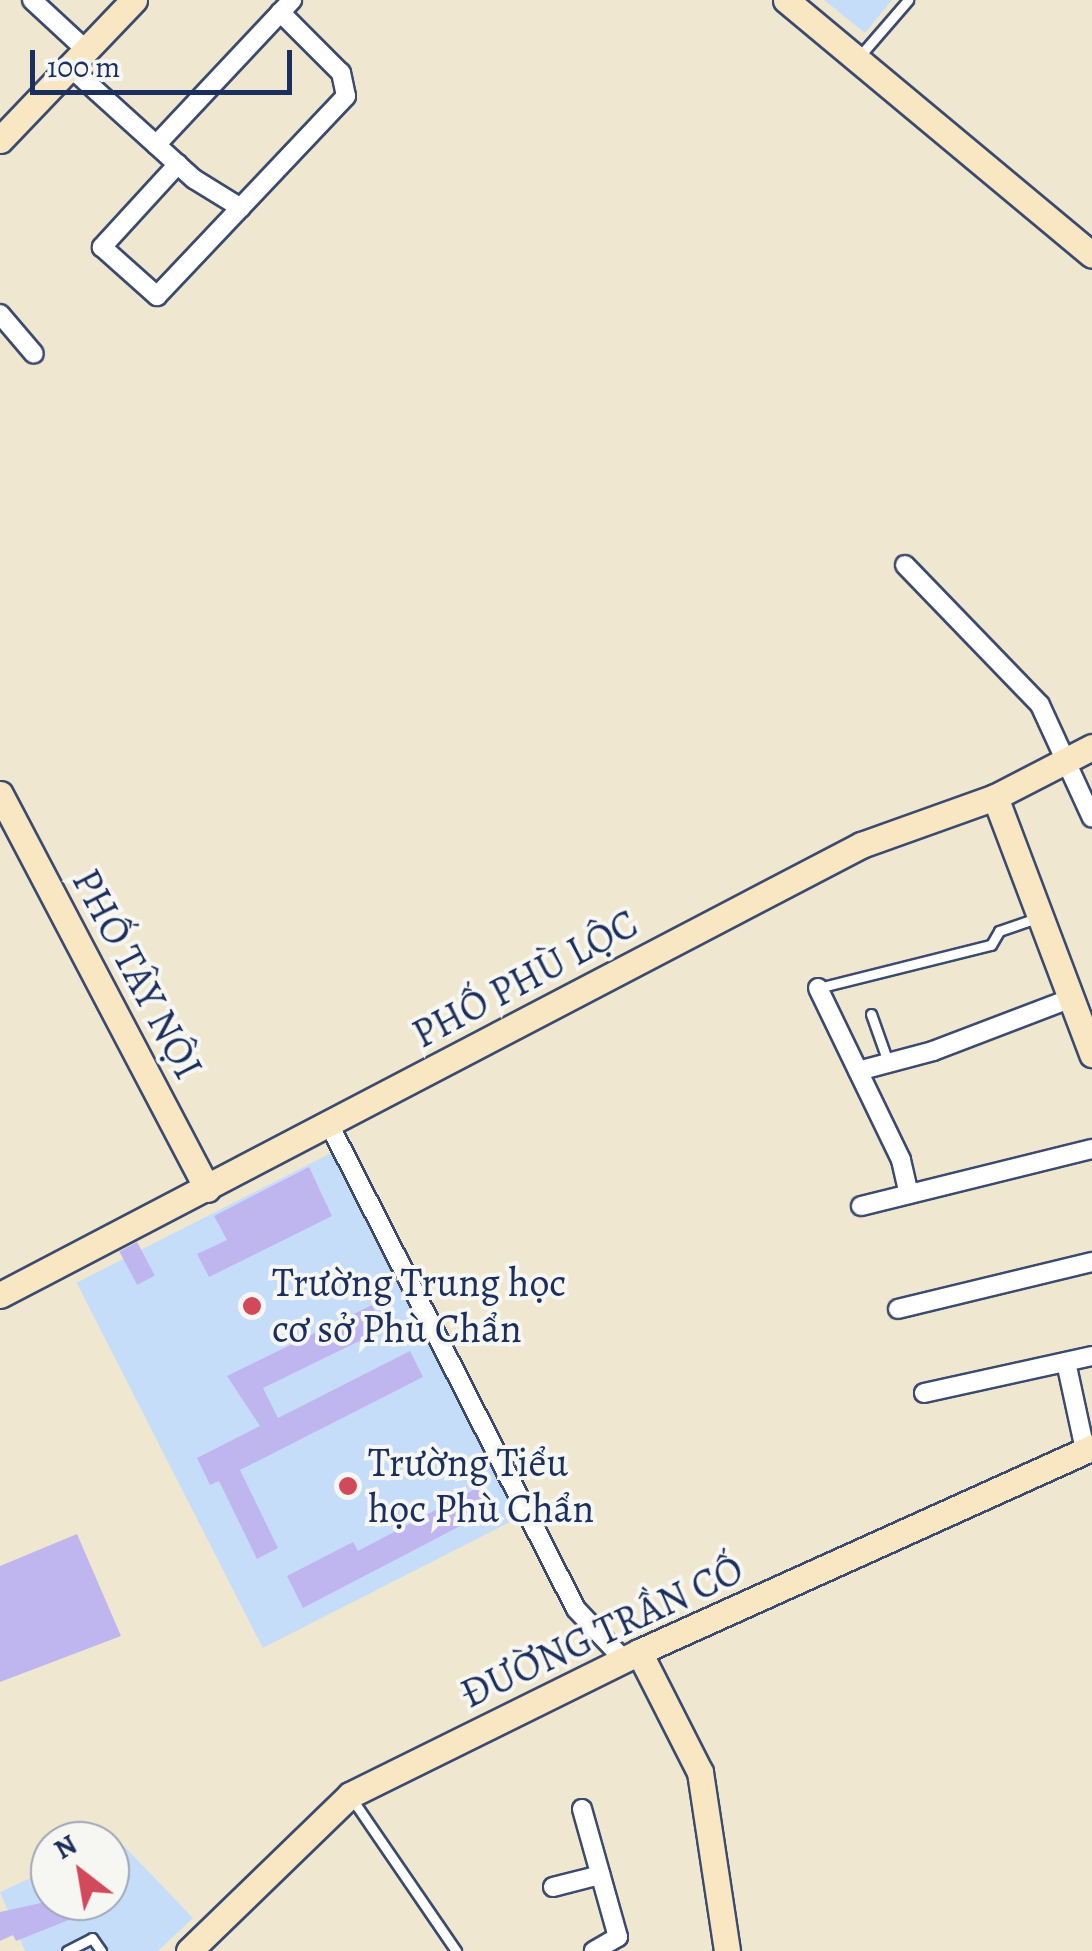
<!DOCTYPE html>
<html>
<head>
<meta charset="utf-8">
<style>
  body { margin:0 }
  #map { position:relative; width:1092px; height:1951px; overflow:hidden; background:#f0e7d0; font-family:Alegreya,serif }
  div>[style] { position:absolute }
  .built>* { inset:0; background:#c6ddf9; transform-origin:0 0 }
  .building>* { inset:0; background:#c0b6ef; transform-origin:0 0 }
  .roads { filter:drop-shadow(2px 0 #3b4b6f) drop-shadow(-2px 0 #3b4b6f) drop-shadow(0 2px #3b4b6f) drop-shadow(0 -2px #3b4b6f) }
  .lane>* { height:9px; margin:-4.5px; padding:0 4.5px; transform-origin:4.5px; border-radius:4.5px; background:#fff }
  .street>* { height:18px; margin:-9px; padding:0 9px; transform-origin:9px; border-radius:9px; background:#fff }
  .secondary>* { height:25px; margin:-12.5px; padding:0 12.5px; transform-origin:12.5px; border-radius:12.5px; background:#f9e7c3 }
  .dots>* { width:28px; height:28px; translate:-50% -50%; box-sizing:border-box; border:5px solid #f6f6f2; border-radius:50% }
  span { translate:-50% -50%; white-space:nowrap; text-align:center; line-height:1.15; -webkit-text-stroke:8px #f6f6f2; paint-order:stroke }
  .street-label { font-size:40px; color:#1b2f5e }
  .poi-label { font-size:40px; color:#1b2f5e }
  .left { translate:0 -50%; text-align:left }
  .north { position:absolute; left:30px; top:1821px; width:100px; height:100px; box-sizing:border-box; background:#f6f6f2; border:2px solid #9ea6b7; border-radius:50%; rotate:329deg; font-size:28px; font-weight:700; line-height:40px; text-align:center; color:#1b2f5e }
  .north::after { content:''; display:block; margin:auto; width:35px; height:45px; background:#d1495b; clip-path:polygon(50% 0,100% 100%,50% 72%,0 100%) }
  .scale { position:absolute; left:30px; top:50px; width:262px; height:45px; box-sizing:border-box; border:5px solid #1b2f5e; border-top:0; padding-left:12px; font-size:30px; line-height:35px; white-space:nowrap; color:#1b2f5e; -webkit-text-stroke:8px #f6f6f2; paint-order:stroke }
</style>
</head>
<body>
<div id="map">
  <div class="built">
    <i style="clip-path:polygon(824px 0,892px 0,865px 33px)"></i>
    <i style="left:335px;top:1151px;width:410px;height:290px;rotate:63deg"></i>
    <i style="clip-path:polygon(110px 1841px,125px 1847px,193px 1918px,158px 1951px,25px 1951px,0 1892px,50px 1869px,50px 1901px,110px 1901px)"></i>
  </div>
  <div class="building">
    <i style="clip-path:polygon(309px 1167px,332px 1216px,209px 1277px,197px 1254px,227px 1240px,214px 1216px)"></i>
    <i style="left:137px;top:1242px;width:38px;height:20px;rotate:62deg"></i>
    <i style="clip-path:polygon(372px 1305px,384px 1329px,263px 1388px,278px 1418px,410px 1351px,423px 1377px,240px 1470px,278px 1548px,257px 1559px,219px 1481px,210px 1485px,197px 1458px,260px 1426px,227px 1376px)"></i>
    <i style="clip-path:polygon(477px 1488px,489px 1511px,303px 1608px,287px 1576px,353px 1542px,358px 1551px)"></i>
    <i style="clip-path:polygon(77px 1534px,121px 1636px,0 1682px,0 1566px)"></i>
    <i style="clip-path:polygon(50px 1901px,114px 1901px,114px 1902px,16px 1941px,13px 1935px,0 1941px,0 1912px)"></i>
  </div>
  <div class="roads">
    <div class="lane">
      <i style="left:858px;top:58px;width:77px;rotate:-49.2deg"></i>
      <i style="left:818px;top:988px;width:178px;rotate:-14deg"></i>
      <i style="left:991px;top:945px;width:16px;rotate:-60deg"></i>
      <i style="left:999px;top:931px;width:43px;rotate:-18.9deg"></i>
      <i style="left:871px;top:1014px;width:51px;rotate:70.5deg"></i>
      <i style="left:350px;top:1796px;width:188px;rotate:55.6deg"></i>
      <i style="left:67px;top:1951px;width:28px;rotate:-27deg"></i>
      <i style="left:92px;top:1938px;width:16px;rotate:55deg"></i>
    </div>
    <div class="street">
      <i style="left:32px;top:0;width:74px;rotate:42.8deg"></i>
      <i style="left:70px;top:67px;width:167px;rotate:42.1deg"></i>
      <i style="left:194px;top:179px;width:55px;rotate:31.7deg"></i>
      <i style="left:156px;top:145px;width:199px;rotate:-46.8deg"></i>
      <i style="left:178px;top:164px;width:113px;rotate:132.5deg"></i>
      <i style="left:102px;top:247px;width:74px;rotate:41.7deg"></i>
      <i style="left:157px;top:296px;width:275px;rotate:-46.6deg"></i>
      <i style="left:346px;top:96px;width:24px;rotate:-102deg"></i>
      <i style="left:341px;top:73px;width:86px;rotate:-135deg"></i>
      <i style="left:0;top:314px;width:52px;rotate:49.6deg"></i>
      <i style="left:905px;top:565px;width:194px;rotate:46deg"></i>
      <i style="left:1040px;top:705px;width:124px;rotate:65.3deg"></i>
      <i style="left:818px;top:988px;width:191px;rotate:64.2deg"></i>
      <i style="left:901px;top:1160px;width:35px;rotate:77deg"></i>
      <i style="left:858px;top:1071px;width:78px;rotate:-14.9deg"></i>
      <i style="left:933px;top:1051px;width:149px;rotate:-20.9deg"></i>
      <i style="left:329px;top:1124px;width:544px;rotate:63.01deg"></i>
      <i style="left:576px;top:1609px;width:70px;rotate:46.7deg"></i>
      <i style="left:861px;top:1206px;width:238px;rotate:-13.9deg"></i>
      <i style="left:898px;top:1309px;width:200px;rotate:-13.6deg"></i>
      <i style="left:1066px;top:1362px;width:90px;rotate:77.8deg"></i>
      <i style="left:924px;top:1393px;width:172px;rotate:-12.4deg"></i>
      <i style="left:582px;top:1809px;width:133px;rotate:74.3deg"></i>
      <i style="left:618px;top:1937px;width:28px;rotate:150deg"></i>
      <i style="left:553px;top:1887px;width:49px;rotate:-14.3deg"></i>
    </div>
    <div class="secondary">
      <i style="left:786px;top:0;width:398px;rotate:39.8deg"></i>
      <i style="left:0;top:140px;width:194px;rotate:-46.3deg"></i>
      <i style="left:0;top:794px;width:446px;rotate:62.3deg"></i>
      <i style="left:995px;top:797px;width:275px;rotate:69.3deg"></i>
      <i style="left:0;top:1295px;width:972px;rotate:-27.59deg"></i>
      <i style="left:861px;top:845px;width:142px;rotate:-19.7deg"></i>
      <i style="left:995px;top:797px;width:109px;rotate:-27.3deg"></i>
      <i style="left:639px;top:1652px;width:135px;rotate:63.1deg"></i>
      <i style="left:700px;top:1772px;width:181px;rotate:81.4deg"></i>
      <i style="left:189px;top:1951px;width:224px;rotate:-44.1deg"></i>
      <i style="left:350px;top:1795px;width:322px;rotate:-26.3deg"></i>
      <i style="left:639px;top:1652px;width:497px;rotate:-24.3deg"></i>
    </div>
  </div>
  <div class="dots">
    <i style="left:252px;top:1306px;background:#d1495b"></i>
    <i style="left:348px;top:1486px;background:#d1495b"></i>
  </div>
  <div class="street-label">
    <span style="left:137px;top:974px;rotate:62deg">PHỐ TÂY NỘI</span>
    <span style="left:525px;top:979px;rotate:-28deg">PHỐ PHÙ LỘC</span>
    <span style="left:602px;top:1632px;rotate:-25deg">ĐƯỜNG TRẦN CỐ</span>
  </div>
  <div class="poi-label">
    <span class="left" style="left:272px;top:1306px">Trường Trung học<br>cơ sở Phù Chẩn</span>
    <span class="left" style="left:368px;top:1486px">Trường Tiểu<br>học Phù Chẩn</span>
  </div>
  <div class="north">N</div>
  <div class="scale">100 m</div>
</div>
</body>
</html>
